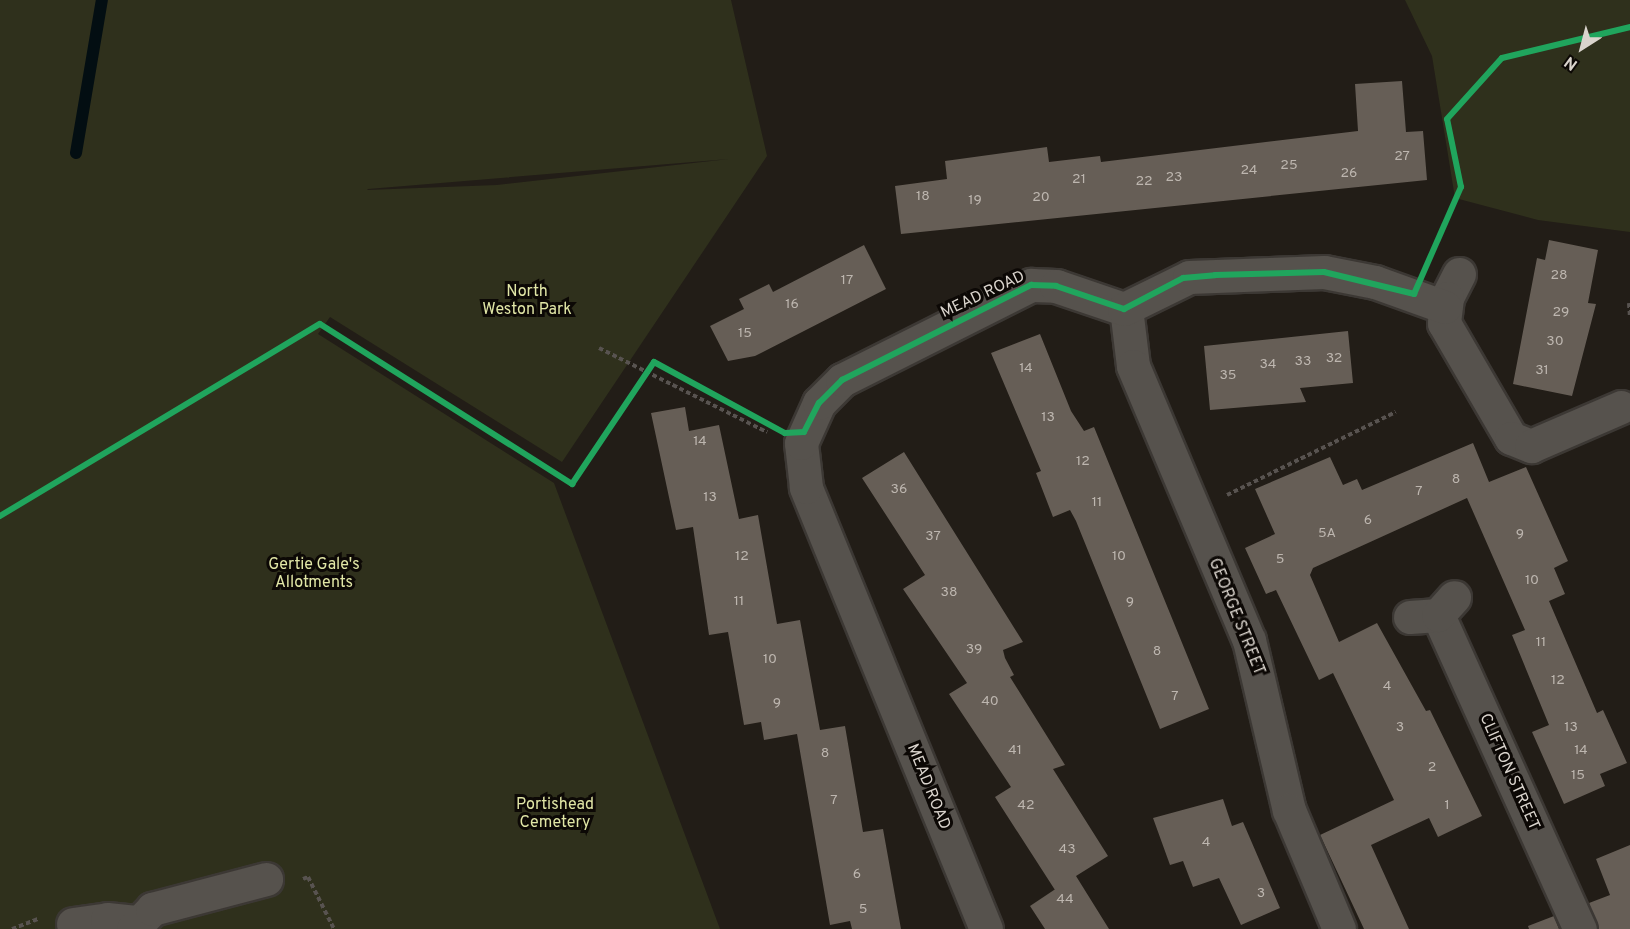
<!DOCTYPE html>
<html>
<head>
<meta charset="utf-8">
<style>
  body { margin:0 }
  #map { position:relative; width:1630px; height:929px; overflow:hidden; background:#221d17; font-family:Overpass,sans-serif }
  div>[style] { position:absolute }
  .green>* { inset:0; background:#2f301c }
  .stream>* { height:12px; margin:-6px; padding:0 6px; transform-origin:6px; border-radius:6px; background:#030e12 }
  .building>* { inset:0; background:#665e56 }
  .path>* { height:4px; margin-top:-2px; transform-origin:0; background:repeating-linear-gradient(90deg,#585350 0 4.5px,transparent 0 7.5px) }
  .roads { filter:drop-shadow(2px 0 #3c3834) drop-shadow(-2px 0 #3c3834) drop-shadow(0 2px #3c3834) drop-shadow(0 -2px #3c3834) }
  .minor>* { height:33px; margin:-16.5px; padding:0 16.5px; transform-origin:16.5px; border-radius:16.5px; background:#56524d }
  .cycleway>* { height:6px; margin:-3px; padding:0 3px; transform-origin:3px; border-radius:3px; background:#20a55d }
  span { translate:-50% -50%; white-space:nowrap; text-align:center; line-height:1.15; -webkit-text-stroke:6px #0c0805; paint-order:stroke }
  .number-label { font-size:14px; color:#bdb6af }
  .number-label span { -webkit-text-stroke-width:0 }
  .park-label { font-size:16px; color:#e1e6a6 }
  .street-label { font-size:16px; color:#dad4cd }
  .north { position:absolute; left:1552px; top:18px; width:60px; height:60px; -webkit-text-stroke:4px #0c0805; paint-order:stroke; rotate:216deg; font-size:16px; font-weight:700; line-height:24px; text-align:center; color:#dad4cd }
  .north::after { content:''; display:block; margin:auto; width:21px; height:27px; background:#dad4cd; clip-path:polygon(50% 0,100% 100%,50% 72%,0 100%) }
</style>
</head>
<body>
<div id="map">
  <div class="green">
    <i style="clip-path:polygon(evenodd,0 0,731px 0,767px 156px,562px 462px,330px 317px,318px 334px,554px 483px,720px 929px,0 929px,0 0,729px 159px,497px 185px,367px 190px,368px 189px,729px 159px)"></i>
    <i style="clip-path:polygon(1405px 0,1630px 0,1630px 232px,1538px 220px,1455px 198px,1432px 56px)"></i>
  </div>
  <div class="stream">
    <i style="left:76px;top:153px;width:155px;rotate:-80.4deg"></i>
  </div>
  <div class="building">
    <i style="clip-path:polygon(1402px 81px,1406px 132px,1423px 131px,1427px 180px,901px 234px,895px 186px,947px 179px,945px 161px,1047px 147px,1049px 162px,1100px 156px,1101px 162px,1358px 131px,1355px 84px)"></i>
    <i style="clip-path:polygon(1549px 240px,1598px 250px,1588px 303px,1596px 304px,1572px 396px,1513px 384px,1537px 258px,1545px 260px)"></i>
    <i style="clip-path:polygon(864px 245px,886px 289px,755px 356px,728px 361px,710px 326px,744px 309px,739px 299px,769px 284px,773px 292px)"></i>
    <i style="clip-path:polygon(1348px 331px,1353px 383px,1300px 388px,1306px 402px,1210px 410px,1204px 346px)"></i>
    <i style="clip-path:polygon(1040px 334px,1071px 411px,1084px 431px,1094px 427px,1209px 709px,1160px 729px,1076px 521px,1070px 510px,1053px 517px,1036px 473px,1041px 471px,991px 353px)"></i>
    <i style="clip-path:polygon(685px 407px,689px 431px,719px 425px,739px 519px,758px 515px,777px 624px,800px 620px,820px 730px,845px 726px,863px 832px,883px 829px,901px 929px,852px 929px,850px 921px,830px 925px,797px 734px,764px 740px,761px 722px,744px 725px,728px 632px,709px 635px,693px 527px,676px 530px,651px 413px)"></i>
    <i style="clip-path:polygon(1473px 443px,1489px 482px,1526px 467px,1568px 561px,1554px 568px,1565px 594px,1549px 601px,1597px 713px,1603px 710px,1627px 763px,1600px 774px,1605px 786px,1564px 804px,1532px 732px,1549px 725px,1512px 635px,1525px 630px,1467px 498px,1313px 568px,1310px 575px,1339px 642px,1377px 623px,1426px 711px,1430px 710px,1482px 816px,1438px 837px,1429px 818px,1371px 845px,1409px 929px,1364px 929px,1320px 835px,1394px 800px,1333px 673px,1319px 680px,1276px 590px,1266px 594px,1245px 548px,1275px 534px,1255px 489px,1330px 457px,1343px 485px,1357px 479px,1362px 490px)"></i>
    <i style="clip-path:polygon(904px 452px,1023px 642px,1003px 650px,1005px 658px,1014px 675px,1010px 677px,1065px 765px,1053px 769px,1108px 856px,1076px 876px,1109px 929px,1045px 929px,1030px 906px,1072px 878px,1055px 890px,995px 797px,1011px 787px,949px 694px,967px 683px,903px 589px,925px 575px,862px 478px)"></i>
    <i style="clip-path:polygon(1223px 799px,1232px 826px,1243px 822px,1280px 908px,1241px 925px,1219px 878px,1193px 887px,1183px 861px,1170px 865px,1153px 818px)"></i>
    <i style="clip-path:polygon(1630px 845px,1630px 929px,1598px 929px,1589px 903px,1610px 895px,1596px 859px)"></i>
    <i style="clip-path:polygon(1554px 916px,1559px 929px,1529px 929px,1528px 926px)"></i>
  </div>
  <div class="path">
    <i style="left:1629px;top:303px;width:13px;rotate:86deg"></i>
    <i style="left:599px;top:348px;width:188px;rotate:26.6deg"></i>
    <i style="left:1227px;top:495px;width:188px;rotate:-26.2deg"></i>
    <i style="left:303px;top:879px;width:5px;rotate:-22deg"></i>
    <i style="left:308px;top:877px;width:58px;rotate:63.4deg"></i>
    <i style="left:12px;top:929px;width:28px;rotate:-21deg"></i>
  </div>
  <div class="roads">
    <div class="minor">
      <i style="left:1459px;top:274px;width:27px;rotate:117deg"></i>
      <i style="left:1447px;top:298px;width:25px;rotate:97deg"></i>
      <i style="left:1444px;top:323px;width:133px;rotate:59.8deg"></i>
      <i style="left:1511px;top:438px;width:22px;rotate:22deg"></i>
      <i style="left:1531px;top:446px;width:98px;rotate:-23.4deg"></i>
      <i style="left:1126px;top:308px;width:58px;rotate:83.1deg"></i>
      <i style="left:1133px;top:366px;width:298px;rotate:67.1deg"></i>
      <i style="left:1249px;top:640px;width:175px;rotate:76.8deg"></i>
      <i style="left:1289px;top:810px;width:129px;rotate:67.2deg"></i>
      <i style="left:1438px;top:615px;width:345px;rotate:65.7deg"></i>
      <i style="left:1410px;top:617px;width:28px;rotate:-4deg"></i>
      <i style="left:1438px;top:615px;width:24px;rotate:-48deg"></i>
      <i style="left:73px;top:924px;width:34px;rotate:-8deg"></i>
      <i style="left:107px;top:919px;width:29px;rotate:6deg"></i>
      <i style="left:133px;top:929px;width:28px;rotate:-46deg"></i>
      <i style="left:152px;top:909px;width:118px;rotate:-14.7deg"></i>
      <i style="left:986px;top:929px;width:477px;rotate:-112.2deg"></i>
      <i style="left:806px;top:487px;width:44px;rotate:-96.5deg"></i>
      <i style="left:801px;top:443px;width:44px;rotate:-65.8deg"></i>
      <i style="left:819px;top:403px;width:33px;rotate:-45deg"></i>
      <i style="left:842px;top:380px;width:212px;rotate:-26.7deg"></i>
      <i style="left:1031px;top:285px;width:25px;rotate:2deg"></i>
      <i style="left:1056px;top:286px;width:72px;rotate:18.7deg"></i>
      <i style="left:1124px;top:309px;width:72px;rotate:-26.2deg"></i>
      <i style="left:1189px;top:277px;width:135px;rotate:-2.1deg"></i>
      <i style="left:1324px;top:272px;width:52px;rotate:11.1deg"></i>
      <i style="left:1375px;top:282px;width:74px;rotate:19.7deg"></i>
    </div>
  </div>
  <div class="cycleway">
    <i style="left:0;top:516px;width:373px;rotate:-31deg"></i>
    <i style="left:320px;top:324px;width:299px;rotate:32.4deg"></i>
    <i style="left:572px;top:484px;width:147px;rotate:-56.1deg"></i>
    <i style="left:654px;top:362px;width:149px;rotate:28.5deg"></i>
    <i style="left:785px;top:433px;width:19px;rotate:-3deg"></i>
    <i style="left:804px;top:432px;width:33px;rotate:-63deg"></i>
    <i style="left:819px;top:403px;width:33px;rotate:-45deg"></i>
    <i style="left:842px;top:380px;width:212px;rotate:-26.7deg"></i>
    <i style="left:1031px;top:285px;width:25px;rotate:2deg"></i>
    <i style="left:1056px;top:286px;width:72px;rotate:18.7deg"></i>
    <i style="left:1124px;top:309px;width:67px;rotate:-27.7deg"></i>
    <i style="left:1183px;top:278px;width:32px;rotate:-5deg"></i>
    <i style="left:1215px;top:275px;width:109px;rotate:-1.6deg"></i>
    <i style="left:1324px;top:272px;width:93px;rotate:13.7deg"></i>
    <i style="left:1414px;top:294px;width:117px;rotate:-66.3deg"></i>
    <i style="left:1461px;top:187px;width:69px;rotate:-101.6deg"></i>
    <i style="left:1447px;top:119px;width:82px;rotate:-48deg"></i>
    <i style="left:1502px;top:58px;width:132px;rotate:-13.6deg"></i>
  </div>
  <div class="number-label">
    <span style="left:1402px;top:157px">27</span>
    <span style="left:1289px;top:166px">25</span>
    <span style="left:1249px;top:171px">24</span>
    <span style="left:1349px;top:174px">26</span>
    <span style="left:1174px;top:178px">23</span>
    <span style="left:1079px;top:180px">21</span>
    <span style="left:1144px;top:182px">22</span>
    <span style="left:923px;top:197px">18</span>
    <span style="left:1041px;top:198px">20</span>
    <span style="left:975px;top:201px">19</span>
    <span style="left:1559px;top:276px">28</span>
    <span style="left:847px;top:281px">17</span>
    <span style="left:792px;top:305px">16</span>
    <span style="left:1561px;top:313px">29</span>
    <span style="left:745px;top:334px">15</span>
    <span style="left:1555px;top:342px">30</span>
    <span style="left:1334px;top:359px">32</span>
    <span style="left:1303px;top:362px">33</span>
    <span style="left:1268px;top:365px">34</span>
    <span style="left:1026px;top:369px">14</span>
    <span style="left:1542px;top:371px">31</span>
    <span style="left:1228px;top:376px">35</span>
    <span style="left:1048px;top:418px">13</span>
    <span style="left:700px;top:442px">14</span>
    <span style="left:1083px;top:462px">12</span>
    <span style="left:1456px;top:480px">8</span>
    <span style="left:899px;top:490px">36</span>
    <span style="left:1419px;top:492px">7</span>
    <span style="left:710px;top:498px">13</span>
    <span style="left:1097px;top:503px">11</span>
    <span style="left:1368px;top:521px">6</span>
    <span style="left:1327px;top:534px">5A</span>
    <span style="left:1520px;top:535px">9</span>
    <span style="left:933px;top:537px">37</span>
    <span style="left:742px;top:557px">12</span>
    <span style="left:1119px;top:557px">10</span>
    <span style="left:1280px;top:560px">5</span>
    <span style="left:1532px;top:581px">10</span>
    <span style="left:949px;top:593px">38</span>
    <span style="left:739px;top:602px">11</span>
    <span style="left:1130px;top:603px">9</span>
    <span style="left:1541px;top:643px">11</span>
    <span style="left:974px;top:650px">39</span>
    <span style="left:1157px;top:652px">8</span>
    <span style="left:770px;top:660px">10</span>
    <span style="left:1558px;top:681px">12</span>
    <span style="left:1387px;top:687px">4</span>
    <span style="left:1175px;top:697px">7</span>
    <span style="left:990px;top:702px">40</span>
    <span style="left:777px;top:704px">9</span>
    <span style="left:1400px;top:728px">3</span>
    <span style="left:1571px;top:728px">13</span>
    <span style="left:1015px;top:751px">41</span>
    <span style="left:1581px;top:751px">14</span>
    <span style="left:825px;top:754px">8</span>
    <span style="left:1432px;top:768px">2</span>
    <span style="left:1578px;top:776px">15</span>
    <span style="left:834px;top:801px">7</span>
    <span style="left:1026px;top:806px">42</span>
    <span style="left:1447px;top:806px">1</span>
    <span style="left:1206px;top:843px">4</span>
    <span style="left:1067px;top:850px">43</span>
    <span style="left:857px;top:875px">6</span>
    <span style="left:1261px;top:894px">3</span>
    <span style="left:1065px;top:900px">44</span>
    <span style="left:863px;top:910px">5</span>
  </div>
  <div class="park-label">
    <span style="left:527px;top:301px">North<br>Weston Park</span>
    <span style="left:314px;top:574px">Gertie Gale's<br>Allotments</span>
    <span style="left:555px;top:814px">Portishead<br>Cemetery</span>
  </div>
  <div class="street-label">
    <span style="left:983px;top:295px;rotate:-25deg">MEAD ROAD</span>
    <span style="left:1236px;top:617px;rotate:68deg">GEORGE STREET</span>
    <span style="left:1509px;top:772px;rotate:66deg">CLIFTON STREET</span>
    <span style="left:928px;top:787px;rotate:68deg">MEAD ROAD</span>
  </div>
  <div class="north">N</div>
</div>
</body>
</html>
